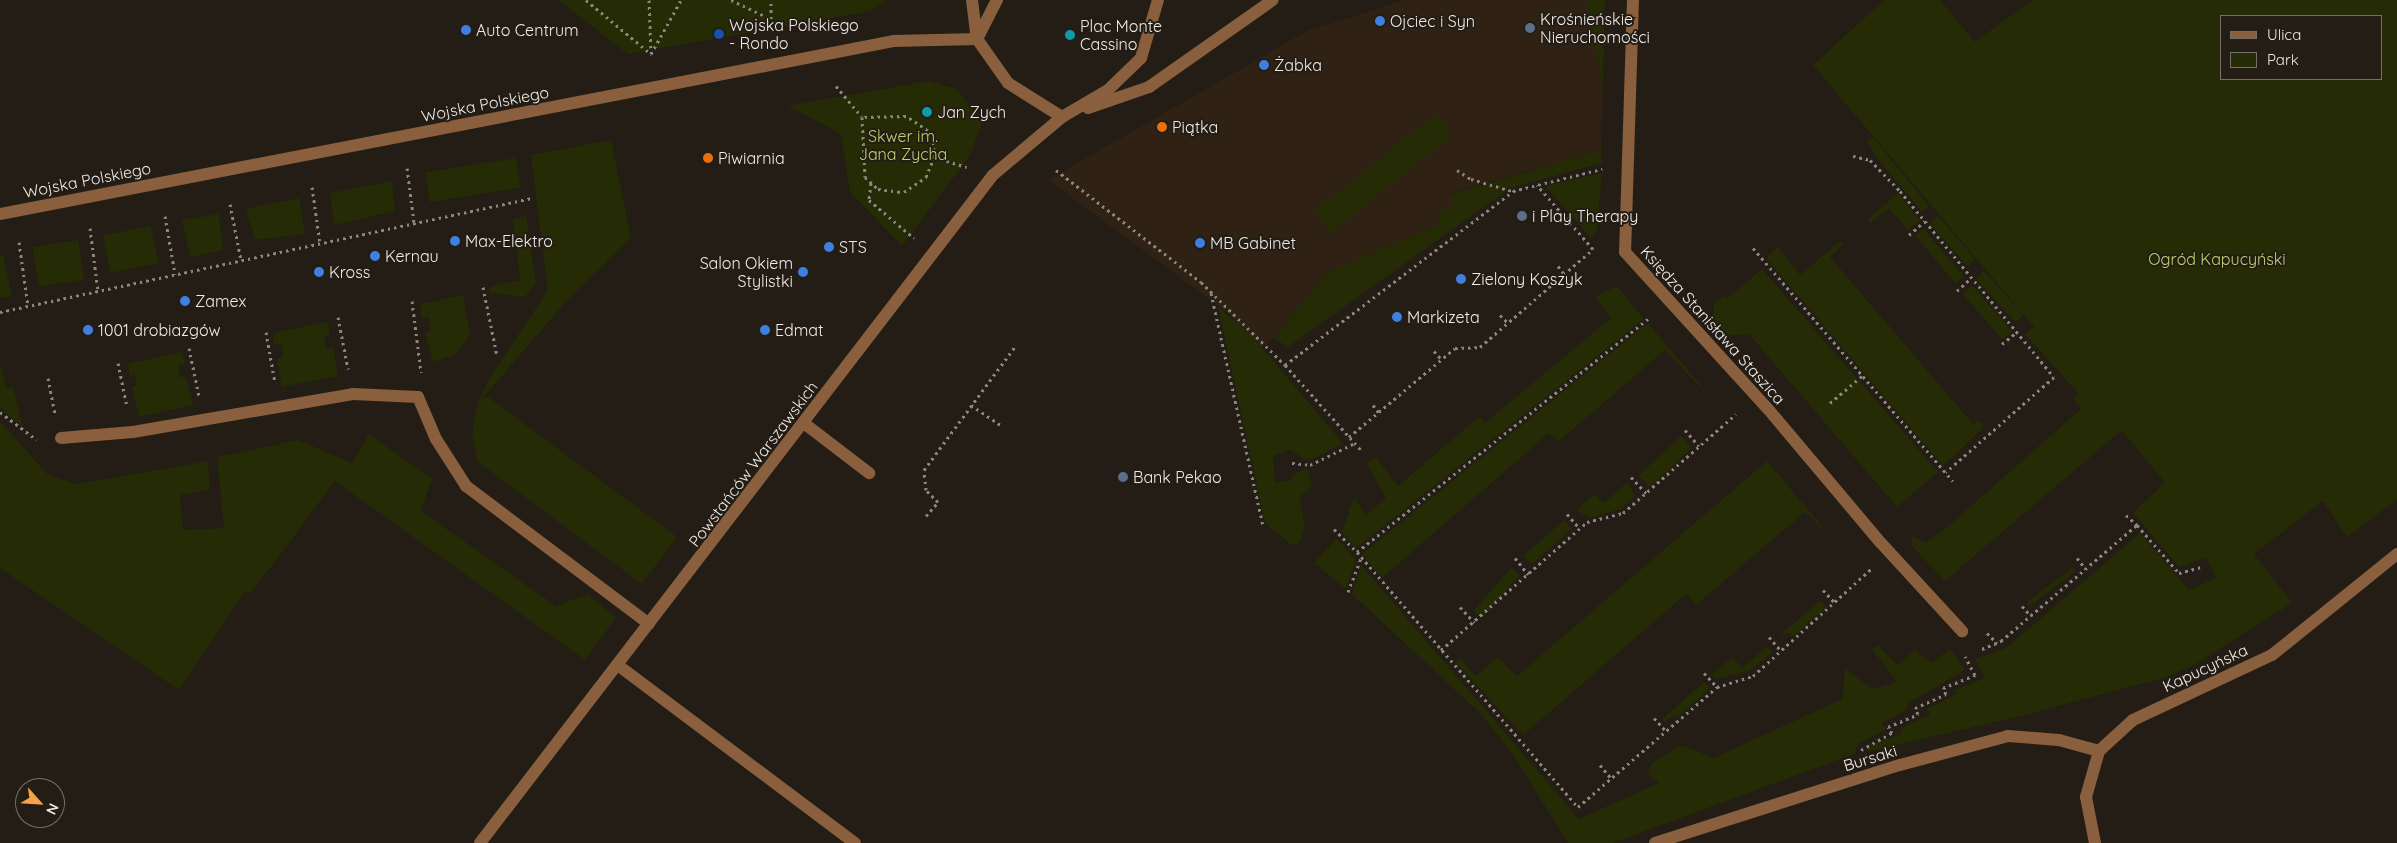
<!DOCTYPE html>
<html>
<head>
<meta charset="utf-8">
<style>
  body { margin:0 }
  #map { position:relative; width:2397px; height:843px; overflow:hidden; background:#231d15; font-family:Quicksand,sans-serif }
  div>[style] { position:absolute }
  .commercial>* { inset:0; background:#2f2215 }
  .green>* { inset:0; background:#242b05; transform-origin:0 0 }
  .path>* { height:3px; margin-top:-1.5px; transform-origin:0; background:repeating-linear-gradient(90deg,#8b8680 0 2.5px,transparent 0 6.5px) }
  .service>* { height:12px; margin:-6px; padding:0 6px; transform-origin:6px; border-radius:6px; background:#895f3e }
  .minor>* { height:12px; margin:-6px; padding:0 6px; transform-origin:6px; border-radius:6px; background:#895f3e }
  .tertiary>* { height:12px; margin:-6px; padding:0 6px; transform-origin:6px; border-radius:6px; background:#895f3e }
  .dots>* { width:14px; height:14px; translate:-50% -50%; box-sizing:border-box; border:2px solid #231d15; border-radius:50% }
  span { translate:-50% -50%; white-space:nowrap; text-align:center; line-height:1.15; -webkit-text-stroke:4px #231d15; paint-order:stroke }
  .poi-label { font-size:16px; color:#eeeae5 }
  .left { translate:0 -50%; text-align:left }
  .right { translate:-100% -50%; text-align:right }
  .street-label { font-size:16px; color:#eeeae5 }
  .park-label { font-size:16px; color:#bcd36d }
  .legend { position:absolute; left:2220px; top:15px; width:162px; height:65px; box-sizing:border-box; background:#231d15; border:1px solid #746f68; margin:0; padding:6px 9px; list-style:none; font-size:15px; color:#eeeae5 }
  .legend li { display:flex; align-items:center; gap:10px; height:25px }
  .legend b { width:25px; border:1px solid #746f68 }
  .north { position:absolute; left:15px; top:778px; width:50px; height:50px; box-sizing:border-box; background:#231d15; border:1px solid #746f68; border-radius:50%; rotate:116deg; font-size:14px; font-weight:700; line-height:20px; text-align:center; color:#eeeae5 }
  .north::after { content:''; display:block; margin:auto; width:18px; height:22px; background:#f4a345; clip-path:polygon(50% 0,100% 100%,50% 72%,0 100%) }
</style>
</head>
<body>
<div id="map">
  <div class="commercial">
    <i style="clip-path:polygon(1405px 0,1587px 0,1603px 89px,1601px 150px,1451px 193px,1455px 205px,1439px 225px,1328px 271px,1274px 338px,1261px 347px,1228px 313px,1048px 180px,1307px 31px)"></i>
  </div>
  <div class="green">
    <i style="clip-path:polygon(558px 0,887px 0,871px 11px,628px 54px)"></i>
    <i style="clip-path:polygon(1587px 0,1605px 0,1603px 89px)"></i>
    <i style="clip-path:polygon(evenodd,1884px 0,1940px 0,1975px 42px,2032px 0,2397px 0,2397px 500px,2347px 537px,2323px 501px,2254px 554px,2292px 603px,2194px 665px,2167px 677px,2021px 716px,1867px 752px,1869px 745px,1901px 734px,1900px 729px,1930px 714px,1927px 709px,1957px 694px,1955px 690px,1985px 678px,1975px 659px,2006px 648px,2140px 533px,2189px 590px,2216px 578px,2206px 558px,2179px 567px,2133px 513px,2165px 482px,1813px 65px,1884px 0,2221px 16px,2381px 16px,2381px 79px,2221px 79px,2221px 16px)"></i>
    <i style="clip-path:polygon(928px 81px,957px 89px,982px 122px,971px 154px,902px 246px,850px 192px,841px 134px,788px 106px)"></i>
    <i style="left:1435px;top:114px;width:27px;height:156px;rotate:51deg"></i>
    <i style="clip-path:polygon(1873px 137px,1929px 206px,1922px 212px,1876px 157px,1867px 142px)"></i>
    <i style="clip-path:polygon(611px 140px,631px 238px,565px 303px,481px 400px,487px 396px,677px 537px,642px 584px,478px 462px,472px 433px,478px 403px,488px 380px,548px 290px,531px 155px)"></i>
    <i style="clip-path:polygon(1601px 150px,1602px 163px,1510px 188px,1288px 347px,1274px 338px,1328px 271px,1439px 225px,1437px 214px,1454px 205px,1451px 194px)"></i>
    <i style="left:516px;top:158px;width:30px;height:92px;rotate:81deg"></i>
    <i style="clip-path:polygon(1602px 173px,1597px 228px,1592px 239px,1545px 186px)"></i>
    <i style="clip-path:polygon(392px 181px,395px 211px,334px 225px,330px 193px)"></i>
    <i style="clip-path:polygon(1898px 193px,1920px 221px,1908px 230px,1889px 208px,1871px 223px,1868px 219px)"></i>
    <i style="clip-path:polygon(299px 198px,305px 234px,255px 240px,246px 209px)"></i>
    <i style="clip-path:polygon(219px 214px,223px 250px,190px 257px,182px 220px)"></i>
    <i style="clip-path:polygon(526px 216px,536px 283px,525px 297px,491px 293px,489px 287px,520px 280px,513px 219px)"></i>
    <i style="left:1938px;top:216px;width:57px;height:11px;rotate:49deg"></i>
    <i style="left:151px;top:226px;width:38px;height:49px;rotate:79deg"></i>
    <i style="left:1924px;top:229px;width:62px;height:11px;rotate:50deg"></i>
    <i style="left:78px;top:240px;width:40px;height:46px;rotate:81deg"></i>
    <i style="clip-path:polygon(1840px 241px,1844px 244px,1830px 257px,1973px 424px,1979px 420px,1984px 427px,1943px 466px,1766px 258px,1778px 247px,1800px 275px)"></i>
    <i style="clip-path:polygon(3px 254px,12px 296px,0 298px,0 255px)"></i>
    <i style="clip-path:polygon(1762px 269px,1938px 472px,1897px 507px,1749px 334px,1725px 336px,1712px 322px,1714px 304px,1724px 296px,1728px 298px)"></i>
    <i style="left:1984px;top:271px;width:59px;height:11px;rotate:48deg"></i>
    <i style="left:1972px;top:285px;width:61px;height:13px;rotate:49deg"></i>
    <i style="clip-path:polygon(1617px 286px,1644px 319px,1356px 548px,1342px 532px,1354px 497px,1366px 515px,1386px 498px,1366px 462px,1376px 457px,1398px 486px,1480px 416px,1485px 423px,1611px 318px,1595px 297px)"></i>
    <i style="clip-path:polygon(463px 295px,470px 334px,457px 354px,433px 362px,425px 333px,431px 331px,429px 317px,422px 319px,420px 304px)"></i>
    <i style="clip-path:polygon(1218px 307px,1250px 334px,1343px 443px,1313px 459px,1305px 460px,1291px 450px,1273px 456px,1275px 483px,1292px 480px,1292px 475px,1307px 468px,1312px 485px,1299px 498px,1305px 525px,1301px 540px,1293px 546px,1265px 523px)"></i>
    <i style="clip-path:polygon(328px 322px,330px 335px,324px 337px,327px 349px,333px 348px,338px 376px,282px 387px,277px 359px,283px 357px,282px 344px,274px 345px,273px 333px)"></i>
    <i style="clip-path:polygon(1648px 323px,1717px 405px,1665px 350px,1558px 442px,1549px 433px,1382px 578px,1362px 554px)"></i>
    <i style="clip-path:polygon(2034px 327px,2122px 430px,1945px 581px,1912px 546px,1911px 536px,1926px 543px,1946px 528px,2081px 409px,2073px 399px,2078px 393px,2025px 334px)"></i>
    <i style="clip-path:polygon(182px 352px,185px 364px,178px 365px,180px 377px,186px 377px,193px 405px,139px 417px,132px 387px,137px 385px,135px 375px,130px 376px,128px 364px)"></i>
    <i style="clip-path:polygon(0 363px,7px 389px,13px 387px,23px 427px,0 408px)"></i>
    <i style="clip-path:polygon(0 421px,47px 474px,77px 484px,208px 461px,210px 489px,180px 495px,183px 530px,224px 528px,217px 457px,298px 440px,352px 463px,369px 434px,432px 479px,421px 511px,556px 606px,588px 594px,616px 618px,585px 660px,335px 481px,278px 558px,249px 594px,245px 591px,179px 690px,0 568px)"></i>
    <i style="left:1681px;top:436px;width:16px;height:58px;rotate:47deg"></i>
    <i style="clip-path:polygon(1767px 461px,1831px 537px,1805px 512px,1696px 605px,1686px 594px,1523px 735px,1455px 662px,1461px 659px,1476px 676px,1498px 657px,1517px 676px)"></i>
    <i style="clip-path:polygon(1628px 482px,1635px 496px,1621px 509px,1589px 518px,1577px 510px,1595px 494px,1603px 503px)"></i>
    <i style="clip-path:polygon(1564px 520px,1572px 529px,1532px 564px,1525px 559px,1523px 556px)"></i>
    <i style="clip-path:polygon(1337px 538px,1356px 560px,1346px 589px,1314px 563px)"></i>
    <i style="clip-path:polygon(1361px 565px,1579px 819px,1659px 783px,1648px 775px,1651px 764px,1676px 748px,1684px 746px,1714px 758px,1842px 699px,1845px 669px,1873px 689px,1897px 682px,1872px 649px,1878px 645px,1898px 665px,1915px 650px,1931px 663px,1950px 649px,1965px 670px,1907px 704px,1908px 709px,1882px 723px,1886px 730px,1858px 744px,1854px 754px,1613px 843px,1568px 843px,1510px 750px,1480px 713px,1352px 594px)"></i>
    <i style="left:2073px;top:567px;width:5px;height:58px;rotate:53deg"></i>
    <i style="left:1511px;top:568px;width:11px;height:57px;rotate:41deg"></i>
    <i style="clip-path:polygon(1821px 600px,1827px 607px,1792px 637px,1789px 633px,1778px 637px)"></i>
    <i style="clip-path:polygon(1768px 646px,1773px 652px,1749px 671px,1716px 679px,1712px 674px,1733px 657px,1742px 668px)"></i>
    <i style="clip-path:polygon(1704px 682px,1710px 688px,1677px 718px,1674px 715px,1665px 722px,1662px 719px)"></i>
  </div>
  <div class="path">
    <i style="left:586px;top:0;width:85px;rotate:39.7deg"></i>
    <i style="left:649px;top:0;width:53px;rotate:87.8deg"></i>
    <i style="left:731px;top:0;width:44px;rotate:25.4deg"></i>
    <i style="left:771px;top:25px;width:25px;rotate:-90deg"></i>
    <i style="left:651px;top:54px;width:62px;rotate:-60.9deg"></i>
    <i style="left:836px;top:86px;width:40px;rotate:50deg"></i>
    <i style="left:862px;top:117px;width:60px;rotate:87.1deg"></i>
    <i style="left:865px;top:177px;width:18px;rotate:43deg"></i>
    <i style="left:878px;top:189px;width:26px;rotate:7deg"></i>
    <i style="left:904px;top:192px;width:27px;rotate:-34deg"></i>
    <i style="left:926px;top:177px;width:22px;rotate:-68deg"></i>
    <i style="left:934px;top:157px;width:23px;rotate:-92deg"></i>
    <i style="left:933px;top:134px;width:32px;rotate:-146deg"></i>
    <i style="left:906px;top:116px;width:44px;rotate:178.7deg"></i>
    <i style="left:1853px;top:156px;width:17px;rotate:13deg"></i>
    <i style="left:1870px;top:160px;width:43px;rotate:45.9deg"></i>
    <i style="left:1900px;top:191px;width:241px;rotate:50.4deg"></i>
    <i style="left:2054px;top:377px;width:144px;rotate:138.7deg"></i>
    <i style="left:934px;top:157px;width:34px;rotate:17deg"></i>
    <i style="left:407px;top:168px;width:55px;rotate:82.7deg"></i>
    <i style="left:1056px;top:170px;width:183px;rotate:37.7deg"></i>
    <i style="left:1201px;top:282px;width:118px;rotate:44.7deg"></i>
    <i style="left:1285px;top:365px;width:114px;rotate:48.2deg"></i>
    <i style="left:1457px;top:170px;width:17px;rotate:33deg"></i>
    <i style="left:1471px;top:179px;width:43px;rotate:16.3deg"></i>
    <i style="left:871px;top:183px;width:17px;rotate:97deg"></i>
    <i style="left:869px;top:200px;width:59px;rotate:40.2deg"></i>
    <i style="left:312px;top:187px;width:57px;rotate:81.9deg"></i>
    <i style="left:230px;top:204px;width:57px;rotate:78.9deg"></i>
    <i style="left:165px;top:216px;width:59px;rotate:80.2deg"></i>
    <i style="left:90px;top:228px;width:64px;rotate:82.8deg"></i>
    <i style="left:1909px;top:235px;width:21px;rotate:-41deg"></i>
    <i style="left:19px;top:242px;width:65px;rotate:82deg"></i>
    <i style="left:1753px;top:248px;width:307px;rotate:49.4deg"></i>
    <i style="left:1558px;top:266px;width:10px;rotate:53deg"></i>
    <i style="left:483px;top:287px;width:70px;rotate:78.5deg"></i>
    <i style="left:1957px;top:291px;width:19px;rotate:-43deg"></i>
    <i style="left:1211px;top:293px;width:238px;rotate:77.4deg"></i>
    <i style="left:412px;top:301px;width:72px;rotate:82.8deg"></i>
    <i style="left:0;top:312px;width:544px;rotate:-12.09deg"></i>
    <i style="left:1500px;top:315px;width:11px;rotate:45deg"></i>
    <i style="left:338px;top:317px;width:53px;rotate:79.1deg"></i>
    <i style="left:266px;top:332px;width:52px;rotate:80deg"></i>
    <i style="left:2002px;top:344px;width:19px;rotate:-39deg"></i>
    <i style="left:189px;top:348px;width:49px;rotate:78.2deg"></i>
    <i style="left:1434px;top:351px;width:12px;rotate:48deg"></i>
    <i style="left:118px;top:363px;width:45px;rotate:78.4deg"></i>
    <i style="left:1285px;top:365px;width:287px;rotate:-37.3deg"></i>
    <i style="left:1513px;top:191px;width:92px;rotate:-13.9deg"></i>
    <i style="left:48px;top:378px;width:37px;rotate:79deg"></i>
    <i style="left:1830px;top:403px;width:42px;rotate:-40.2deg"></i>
    <i style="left:971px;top:405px;width:37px;rotate:34deg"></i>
    <i style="left:1373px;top:405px;width:10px;rotate:53deg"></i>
    <i style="left:0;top:412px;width:46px;rotate:37.1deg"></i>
    <i style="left:1685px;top:430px;width:21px;rotate:49deg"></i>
    <i style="left:1349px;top:437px;width:138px;rotate:-40deg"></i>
    <i style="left:1455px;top:348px;width:25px;rotate:-2deg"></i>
    <i style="left:1480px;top:347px;width:150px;rotate:-40.9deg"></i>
    <i style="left:1593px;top:249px;width:85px;rotate:-131.2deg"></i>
    <i style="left:1292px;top:463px;width:18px;rotate:6deg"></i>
    <i style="left:1310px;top:465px;width:50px;rotate:-26.1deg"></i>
    <i style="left:1631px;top:477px;width:23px;rotate:47deg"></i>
    <i style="left:1567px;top:514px;width:20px;rotate:49deg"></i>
    <i style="left:2126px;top:515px;width:15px;rotate:42deg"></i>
    <i style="left:926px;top:516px;width:18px;rotate:-49deg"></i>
    <i style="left:938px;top:502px;width:17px;rotate:-135deg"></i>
    <i style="left:926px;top:490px;width:20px;rotate:-96deg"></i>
    <i style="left:924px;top:470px;width:155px;rotate:-53.6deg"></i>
    <i style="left:1334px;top:529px;width:33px;rotate:45deg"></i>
    <i style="left:1357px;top:552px;width:376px;rotate:-38.7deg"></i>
    <i style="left:1357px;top:552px;width:337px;rotate:49.1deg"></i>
    <i style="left:1578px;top:807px;width:184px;rotate:-40.8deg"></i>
    <i style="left:1717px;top:687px;width:38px;rotate:-17deg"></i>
    <i style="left:1753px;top:676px;width:159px;rotate:-42.2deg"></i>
    <i style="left:1515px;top:558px;width:21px;rotate:51deg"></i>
    <i style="left:2077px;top:558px;width:14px;rotate:51deg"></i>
    <i style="left:1823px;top:590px;width:19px;rotate:47deg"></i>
    <i style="left:1348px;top:592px;width:36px;rotate:-69deg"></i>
    <i style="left:2022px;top:606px;width:13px;rotate:48deg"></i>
    <i style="left:1460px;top:607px;width:21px;rotate:47deg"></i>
    <i style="left:1987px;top:633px;width:14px;rotate:45deg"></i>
    <i style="left:1769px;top:637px;width:18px;rotate:49deg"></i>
    <i style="left:1982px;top:649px;width:21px;rotate:-23deg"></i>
    <i style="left:2001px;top:641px;width:179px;rotate:-40.5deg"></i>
    <i style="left:2137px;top:525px;width:64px;rotate:48.8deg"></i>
    <i style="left:2179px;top:573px;width:23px;rotate:-15deg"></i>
    <i style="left:1441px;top:650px;width:194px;rotate:-41.2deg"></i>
    <i style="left:1587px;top:522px;width:37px;rotate:-14deg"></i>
    <i style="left:1623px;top:513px;width:150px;rotate:-41.2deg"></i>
    <i style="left:1704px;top:673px;width:19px;rotate:47deg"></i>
    <i style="left:1654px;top:718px;width:18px;rotate:47deg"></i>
    <i style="left:1861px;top:750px;width:35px;rotate:-29deg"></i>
    <i style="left:1892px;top:733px;width:7px;rotate:-124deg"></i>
    <i style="left:1888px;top:727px;width:33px;rotate:-23deg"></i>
    <i style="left:1918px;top:714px;width:7px;rotate:-117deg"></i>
    <i style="left:1915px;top:708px;width:34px;rotate:-24deg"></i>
    <i style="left:1946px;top:694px;width:7px;rotate:-117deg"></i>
    <i style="left:1943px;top:688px;width:35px;rotate:-22deg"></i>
    <i style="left:1975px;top:675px;width:21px;rotate:-118deg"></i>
    <i style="left:1600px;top:765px;width:17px;rotate:50deg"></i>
  </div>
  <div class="service">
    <i style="left:805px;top:424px;width:81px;rotate:37.4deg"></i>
    <i style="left:61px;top:438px;width:72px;rotate:-4.8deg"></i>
    <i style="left:133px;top:432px;width:223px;rotate:-9.8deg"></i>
    <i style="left:353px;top:394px;width:65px;rotate:2.6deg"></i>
    <i style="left:418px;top:397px;width:46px;rotate:66.8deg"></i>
    <i style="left:436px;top:439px;width:56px;rotate:57.4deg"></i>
    <i style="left:466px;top:486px;width:229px;rotate:37deg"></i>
    <i style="left:1881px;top:543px;width:120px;rotate:47.4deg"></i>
    <i style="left:619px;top:666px;width:295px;rotate:36.9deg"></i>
  </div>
  <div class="minor">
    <i style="left:1633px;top:0;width:252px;rotate:91.8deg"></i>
    <i style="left:1625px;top:252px;width:212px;rotate:47.7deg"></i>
    <i style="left:1768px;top:409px;width:175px;rotate:49.9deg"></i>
    <i style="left:1655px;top:843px;width:257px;rotate:-17.7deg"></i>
    <i style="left:1900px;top:765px;width:112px;rotate:-15deg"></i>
    <i style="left:2008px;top:736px;width:51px;rotate:4.5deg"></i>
    <i style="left:2059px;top:740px;width:41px;rotate:15.4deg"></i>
    <i style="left:2095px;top:843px;width:47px;rotate:-101.1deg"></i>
    <i style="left:2086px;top:797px;width:48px;rotate:-74.2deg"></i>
    <i style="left:2099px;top:751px;width:46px;rotate:-42.4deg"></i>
    <i style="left:2133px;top:720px;width:153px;rotate:-25.1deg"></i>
    <i style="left:2272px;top:655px;width:161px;rotate:-38.9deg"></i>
  </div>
  <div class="tertiary">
    <i style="left:972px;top:0;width:39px;rotate:83deg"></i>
    <i style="left:977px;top:39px;width:54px;rotate:54.8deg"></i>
    <i style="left:1008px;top:83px;width:64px;rotate:32.2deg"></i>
    <i style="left:977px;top:39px;width:44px;rotate:-62.9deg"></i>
    <i style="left:1088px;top:108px;width:65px;rotate:-19deg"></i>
    <i style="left:1149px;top:87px;width:151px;rotate:-35.1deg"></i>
    <i style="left:0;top:214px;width:911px;rotate:-10.95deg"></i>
    <i style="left:894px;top:41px;width:83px;rotate:-1.4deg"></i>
    <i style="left:480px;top:843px;width:842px;rotate:-52.48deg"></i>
    <i style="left:993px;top:175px;width:90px;rotate:-40deg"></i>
    <i style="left:1062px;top:117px;width:53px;rotate:-30.4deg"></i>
    <i style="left:1108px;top:90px;width:46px;rotate:-44.1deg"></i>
    <i style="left:1141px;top:58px;width:60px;rotate:-73.7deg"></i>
  </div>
  <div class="dots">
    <i style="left:1380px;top:21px;background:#3f7fe0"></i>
    <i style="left:1530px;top:28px;background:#5c6f8a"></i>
    <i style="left:466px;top:30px;background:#3f7fe0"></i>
    <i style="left:719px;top:34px;background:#1a4fb4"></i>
    <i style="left:1070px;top:35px;background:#0f9aa8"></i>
    <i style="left:1264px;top:65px;background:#3f7fe0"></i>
    <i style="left:927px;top:112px;background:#0f9aa8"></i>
    <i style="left:1162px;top:127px;background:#e8710a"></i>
    <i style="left:708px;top:158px;background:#e8710a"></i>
    <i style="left:1522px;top:216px;background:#5c6f8a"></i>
    <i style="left:455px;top:241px;background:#3f7fe0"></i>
    <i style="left:1200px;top:243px;background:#3f7fe0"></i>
    <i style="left:829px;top:247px;background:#3f7fe0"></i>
    <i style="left:375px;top:256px;background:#3f7fe0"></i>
    <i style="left:319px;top:272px;background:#3f7fe0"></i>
    <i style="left:803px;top:272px;background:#3f7fe0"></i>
    <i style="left:1461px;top:279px;background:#3f7fe0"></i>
    <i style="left:185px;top:301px;background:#3f7fe0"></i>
    <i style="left:1397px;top:317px;background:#3f7fe0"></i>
    <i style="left:88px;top:330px;background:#3f7fe0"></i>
    <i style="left:765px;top:330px;background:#3f7fe0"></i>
    <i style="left:1123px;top:477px;background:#5c6f8a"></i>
  </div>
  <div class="poi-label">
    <span class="left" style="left:1540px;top:28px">Krośnieńskie<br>Nieruchomości</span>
    <span class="left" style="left:1390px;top:21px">Ojciec i Syn</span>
    <span class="left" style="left:729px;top:34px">Wojska Polskiego<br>- Rondo</span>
    <span class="left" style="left:1080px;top:35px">Plac Monte<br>Cassino</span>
    <span class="left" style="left:476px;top:30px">Auto Centrum</span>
    <span class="left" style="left:1274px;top:65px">Żabka</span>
    <span class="left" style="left:937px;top:112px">Jan Zych</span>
    <span class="left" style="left:1172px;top:127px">Piątka</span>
    <span class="left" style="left:718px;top:158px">Piwiarnia</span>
    <span class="left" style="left:1532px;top:216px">i Play Therapy</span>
    <span class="left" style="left:465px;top:241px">Max-Elektro</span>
    <span class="left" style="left:1210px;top:243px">MB Gabinet</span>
    <span class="left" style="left:839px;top:247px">STS</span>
    <span class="left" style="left:385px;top:256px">Kernau</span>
    <span class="right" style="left:793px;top:272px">Salon Okiem<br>Stylistki</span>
    <span class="left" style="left:329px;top:272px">Kross</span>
    <span class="left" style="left:1471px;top:279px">Zielony Koszyk</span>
    <span class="left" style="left:195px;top:301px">Zamex</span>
    <span class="left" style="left:1407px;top:317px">Markizeta</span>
    <span class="left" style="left:98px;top:330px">1001 drobiazgów</span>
    <span class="left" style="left:775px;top:330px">Edmat</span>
    <span class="left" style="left:1133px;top:477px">Bank Pekao</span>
  </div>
  <div class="street-label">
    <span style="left:485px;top:104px;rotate:-11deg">Wojska Polskiego</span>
    <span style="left:87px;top:180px;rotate:-11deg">Wojska Polskiego</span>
    <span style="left:1713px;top:325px;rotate:48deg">Księdza Stanisława Staszica</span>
    <span style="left:753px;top:464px;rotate:-53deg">Powstańców Warszawskich</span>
    <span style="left:2205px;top:668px;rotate:-25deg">Kapucyńska</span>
    <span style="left:1870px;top:758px;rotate:-17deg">Bursaki</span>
  </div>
  <div class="park-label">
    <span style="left:903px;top:145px">Skwer im.<br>Jana Zycha</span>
    <span style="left:2217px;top:259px">Ogród Kapucyński</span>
  </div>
  <ul class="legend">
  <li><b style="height:6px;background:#895f3e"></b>Ulica</li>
  <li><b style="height:14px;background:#242b05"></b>Park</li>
  </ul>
  <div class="north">N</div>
</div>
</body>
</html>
